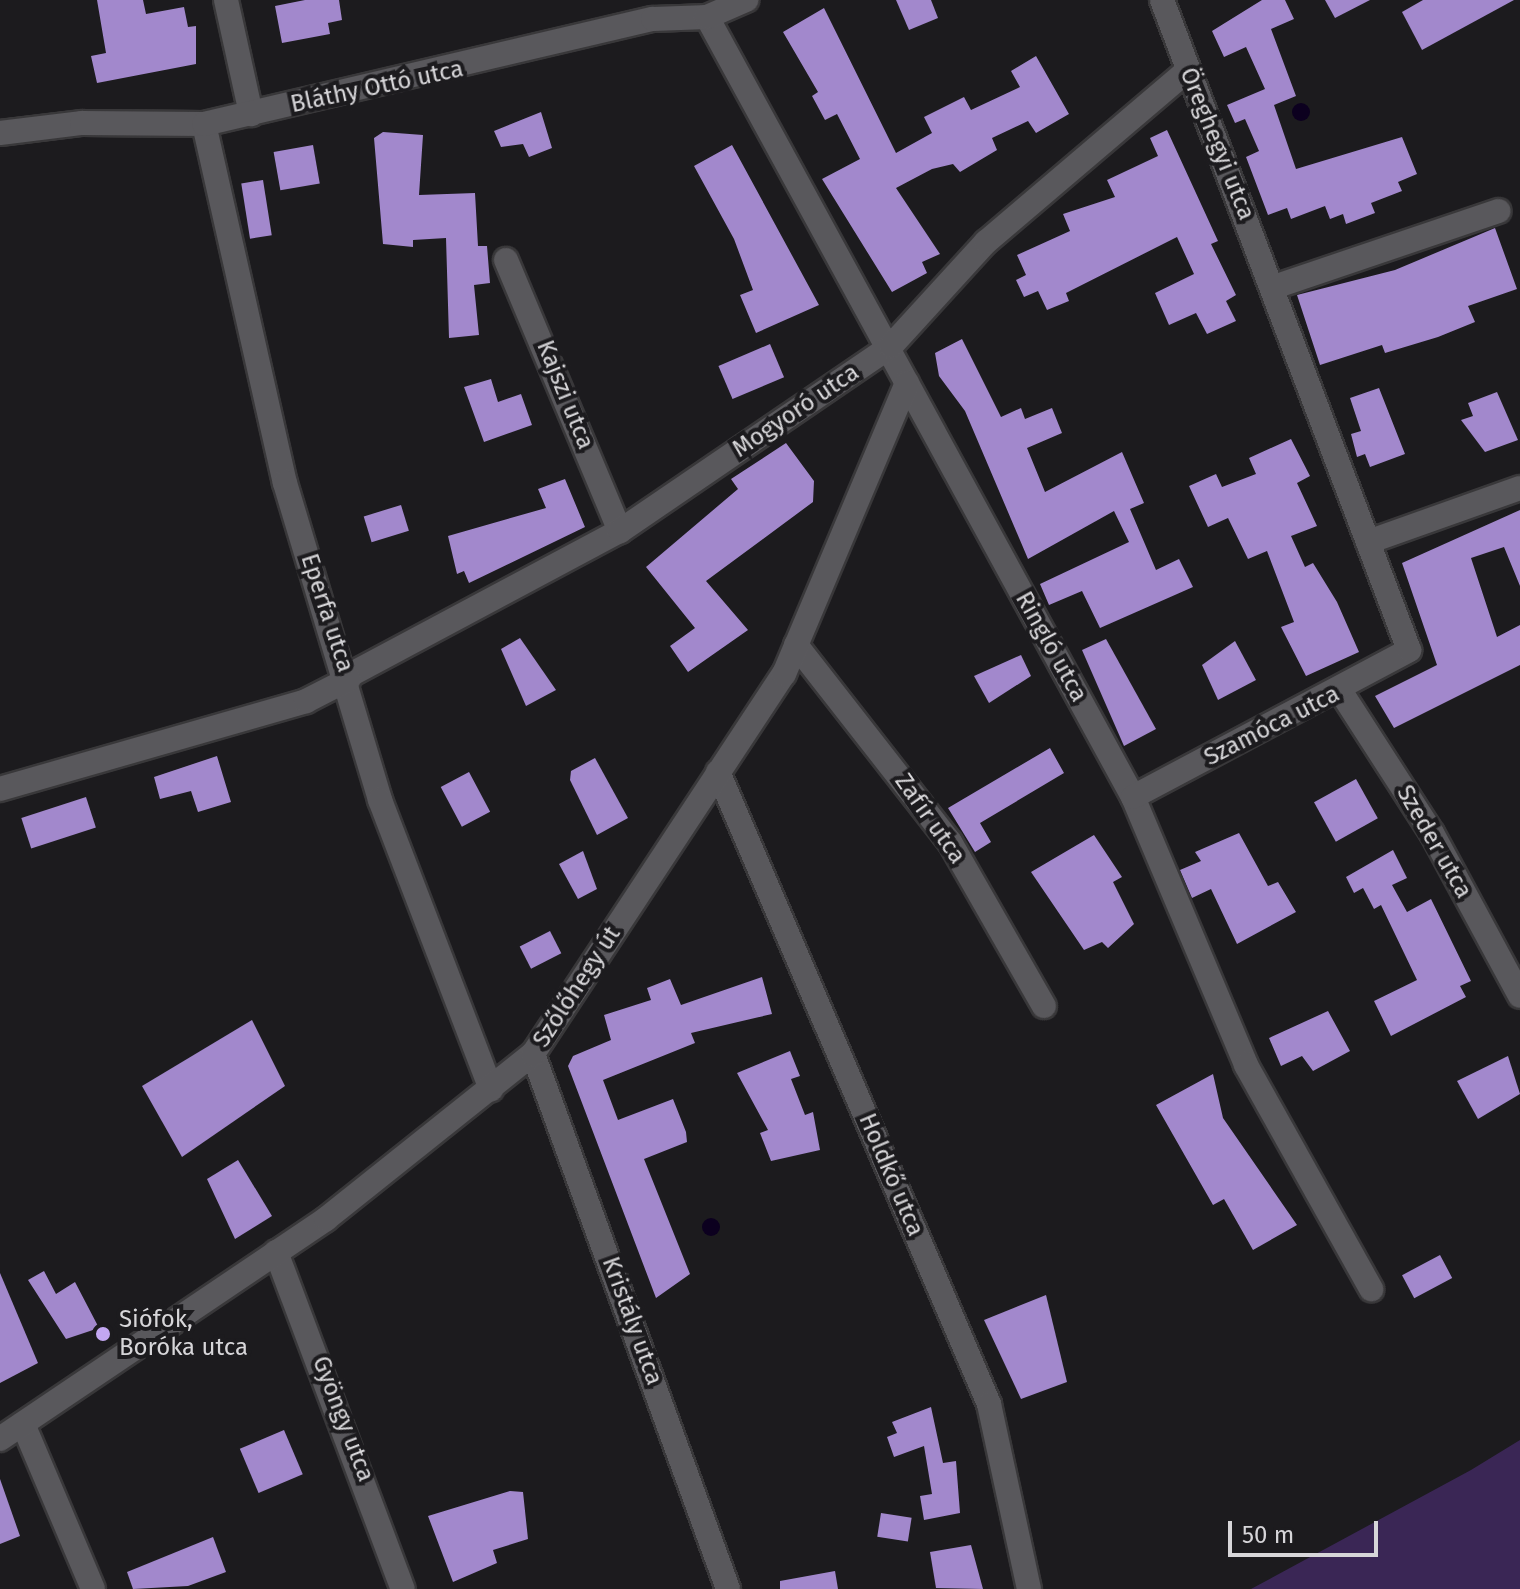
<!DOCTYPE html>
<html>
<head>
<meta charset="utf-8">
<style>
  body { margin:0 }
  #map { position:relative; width:1520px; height:1589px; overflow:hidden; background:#1c1b1e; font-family:"Fira Sans",sans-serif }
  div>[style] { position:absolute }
  .green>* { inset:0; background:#3a2655 }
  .water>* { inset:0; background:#0c001f }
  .round { border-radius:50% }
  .building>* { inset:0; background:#a288cc; transform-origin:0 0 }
  .roads { filter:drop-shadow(2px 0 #39383a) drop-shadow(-2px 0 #39383a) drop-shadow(0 2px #39383a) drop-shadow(0 -2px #39383a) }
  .minor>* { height:24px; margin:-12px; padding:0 12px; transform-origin:12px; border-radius:12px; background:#59585c }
  .dots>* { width:22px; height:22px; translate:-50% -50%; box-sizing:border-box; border:4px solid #1c1b1e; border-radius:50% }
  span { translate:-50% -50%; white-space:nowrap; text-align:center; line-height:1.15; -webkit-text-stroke:8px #1c1b1e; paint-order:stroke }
  .street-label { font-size:24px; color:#d7d6d9 }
  .poi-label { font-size:24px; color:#d7d6d9 }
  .left { translate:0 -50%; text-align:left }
  .scale { position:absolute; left:1228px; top:1521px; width:150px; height:36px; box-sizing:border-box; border:4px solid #d7d6d9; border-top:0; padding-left:10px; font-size:24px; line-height:28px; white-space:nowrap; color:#d7d6d9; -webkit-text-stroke:6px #1c1b1e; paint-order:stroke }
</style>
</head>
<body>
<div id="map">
  <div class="green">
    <i style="clip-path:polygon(1520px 1440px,1520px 1589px,1251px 1589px,1471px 1470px)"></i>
  </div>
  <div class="water">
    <i class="round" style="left:1292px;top:103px;width:18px;height:18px"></i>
    <i class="round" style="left:702px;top:1218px;width:18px;height:18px"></i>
  </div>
  <div class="building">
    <i style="clip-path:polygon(97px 0,143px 0,146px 14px,184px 7px,188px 27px,196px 26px,196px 64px,97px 83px,91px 56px,106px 53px)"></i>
    <i style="clip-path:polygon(305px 0,339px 0,342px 20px,328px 23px,330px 34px,282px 43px,275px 6px)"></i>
    <i style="clip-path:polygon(896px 0,931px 0,938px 18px,909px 30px)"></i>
    <i style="clip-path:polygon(1262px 0,1285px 0,1294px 19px,1271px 29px,1296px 96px,1274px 105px,1296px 169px,1402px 137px,1417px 174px,1398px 182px,1402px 191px,1371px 203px,1375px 213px,1346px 224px,1343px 214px,1330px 219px,1325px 206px,1291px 219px,1287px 208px,1268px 215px,1246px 157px,1259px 151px,1245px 119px,1235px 123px,1227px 105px,1265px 89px,1246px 47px,1224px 57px,1212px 31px)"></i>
    <i style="clip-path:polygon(1325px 0,1370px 0,1335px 18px)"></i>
    <i style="clip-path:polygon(1423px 0,1514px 0,1422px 50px,1402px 12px)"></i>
    <i style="clip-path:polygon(824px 8px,896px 153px,932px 133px,924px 117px,964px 97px,971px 110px,1020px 87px,1011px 71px,1036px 56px,1069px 114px,1036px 133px,1028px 121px,992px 138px,997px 150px,960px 172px,953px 164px,932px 169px,896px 188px,940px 254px,922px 262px,927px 273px,892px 292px,822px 179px,860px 159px,837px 114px,825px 120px,812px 96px,818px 92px,783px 32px)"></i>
    <i style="clip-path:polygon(541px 112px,552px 148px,529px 157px,523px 144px,501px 147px,494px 131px)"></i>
    <i style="clip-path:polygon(1167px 130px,1218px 241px,1211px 244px,1236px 295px,1226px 301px,1236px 321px,1207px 334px,1196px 313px,1169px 325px,1155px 293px,1194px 274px,1177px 237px,1066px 293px,1069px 301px,1047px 310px,1038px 291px,1024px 297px,1016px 280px,1026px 275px,1017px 255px,1070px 231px,1063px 214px,1115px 197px,1107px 180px,1158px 156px,1150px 138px)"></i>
    <i style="clip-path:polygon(383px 132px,423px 135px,419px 195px,475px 193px,478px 246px,487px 246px,490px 283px,474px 285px,479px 335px,449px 338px,446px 238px,413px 240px,413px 247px,383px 244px,374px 138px)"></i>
    <i style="left:313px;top:145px;width:39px;height:40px;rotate:80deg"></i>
    <i style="clip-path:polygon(732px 145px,819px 305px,756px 333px,740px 295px,753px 290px,734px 239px,694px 166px)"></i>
    <i style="left:263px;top:180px;width:56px;height:22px;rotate:81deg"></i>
    <i style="clip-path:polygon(1495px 228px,1517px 289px,1468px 306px,1475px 322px,1438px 337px,1385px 353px,1382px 345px,1320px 365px,1297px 295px,1395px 270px)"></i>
    <i style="clip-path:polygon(962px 339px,1001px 417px,1021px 408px,1025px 419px,1052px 408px,1062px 433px,1027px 448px,1045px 492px,1122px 452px,1144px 503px,1130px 509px,1156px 570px,1179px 559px,1193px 587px,1100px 628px,1082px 591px,1049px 605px,1040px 584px,1129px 542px,1114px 511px,1028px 559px,965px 411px,939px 376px,935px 353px)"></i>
    <i style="left:770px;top:344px;width:36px;height:56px;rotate:67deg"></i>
    <i style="clip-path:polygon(491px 379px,498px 402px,521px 394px,532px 425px,484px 442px,464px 387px)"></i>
    <i style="clip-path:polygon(1379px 388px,1405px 454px,1370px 467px,1365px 454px,1357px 457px,1351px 434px,1361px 431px,1350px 398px)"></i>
    <i style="clip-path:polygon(1497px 392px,1518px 440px,1485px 452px,1461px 420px,1473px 416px,1468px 403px)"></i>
    <i style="clip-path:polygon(1291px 439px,1310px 476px,1297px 483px,1317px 526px,1291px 536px,1305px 567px,1313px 563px,1337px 602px,1359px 652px,1306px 676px,1281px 627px,1294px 622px,1267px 551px,1248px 559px,1228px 518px,1208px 527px,1189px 486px,1216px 474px,1222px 487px,1256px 474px,1249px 458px)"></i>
    <i style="clip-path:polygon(786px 443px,814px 481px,813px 502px,706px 581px,748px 630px,688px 672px,670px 646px,695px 628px,646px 567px,738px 489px,731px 479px)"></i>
    <i style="clip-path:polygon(565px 479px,585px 527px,469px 583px,464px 571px,457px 574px,448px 536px,546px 508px,538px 489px)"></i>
    <i style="left:401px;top:505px;width:27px;height:39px;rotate:73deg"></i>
    <i style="clip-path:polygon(1520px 510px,1520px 586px,1504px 547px,1471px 558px,1497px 637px,1520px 625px,1520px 665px,1394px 728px,1375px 696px,1437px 665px,1402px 563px)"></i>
    <i style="clip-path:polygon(520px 638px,556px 690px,526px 706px,501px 649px)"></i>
    <i style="clip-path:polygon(1106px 639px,1156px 729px,1124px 746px,1082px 650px)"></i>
    <i style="clip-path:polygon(1235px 641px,1256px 680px,1218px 700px,1202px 665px)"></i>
    <i style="clip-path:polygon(1021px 655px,1031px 676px,989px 703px,974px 676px)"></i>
    <i style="clip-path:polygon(1050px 748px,1064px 773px,980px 823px,991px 842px,975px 852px,948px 808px)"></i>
    <i style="clip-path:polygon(217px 756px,231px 802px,198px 812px,191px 791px,160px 799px,154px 777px)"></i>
    <i style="clip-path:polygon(595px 758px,628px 818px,597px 835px,570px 780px,571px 771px)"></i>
    <i style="left:469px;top:772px;width:45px;height:32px;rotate:62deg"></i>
    <i style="left:1356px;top:779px;width:45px;height:48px;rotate:61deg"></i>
    <i style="left:86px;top:797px;width:32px;height:68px;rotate:72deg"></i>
    <i style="clip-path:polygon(1239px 833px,1268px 886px,1278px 882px,1296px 912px,1237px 944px,1211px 889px,1192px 898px,1180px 870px,1201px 861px,1195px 852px)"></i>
    <i style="clip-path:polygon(1094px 835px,1122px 877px,1113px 882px,1134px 924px,1108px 948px,1102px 942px,1084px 950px,1031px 872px)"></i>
    <i style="clip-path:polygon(1393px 850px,1407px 878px,1392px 885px,1407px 912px,1431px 899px,1471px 981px,1460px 986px,1466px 997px,1391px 1036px,1374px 1001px,1417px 980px,1381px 905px,1374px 909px,1363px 888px,1354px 893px,1346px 877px)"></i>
    <i style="clip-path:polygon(583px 851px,597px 889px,578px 899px,559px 864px)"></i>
    <i style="left:550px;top:931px;width:25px;height:34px;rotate:63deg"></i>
    <i style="clip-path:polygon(762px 977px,772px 1014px,691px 1033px,695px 1043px,603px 1080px,618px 1120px,673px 1099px,686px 1132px,687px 1142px,644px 1159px,690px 1274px,656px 1298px,568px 1066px,573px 1056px,611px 1040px,604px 1015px,651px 1000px,647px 988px,670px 979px,681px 1005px)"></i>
    <i style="clip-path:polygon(1328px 1011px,1350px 1051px,1313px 1071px,1302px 1056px,1281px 1066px,1269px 1038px)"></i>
    <i style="clip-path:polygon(252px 1020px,285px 1086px,182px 1157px,142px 1086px)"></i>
    <i style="clip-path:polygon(790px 1051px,800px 1076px,791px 1079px,805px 1115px,813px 1112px,820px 1150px,771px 1161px,760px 1133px,768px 1130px,737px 1073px)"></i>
    <i style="clip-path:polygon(1508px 1056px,1520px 1094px,1478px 1119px,1457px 1081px)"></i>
    <i style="clip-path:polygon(1213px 1074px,1223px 1118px,1297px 1225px,1253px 1250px,1224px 1199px,1213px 1205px,1156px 1105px)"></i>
    <i style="clip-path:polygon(238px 1160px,272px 1216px,235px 1239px,207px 1179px)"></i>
    <i style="left:1440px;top:1255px;width:26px;height:43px;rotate:62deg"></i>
    <i style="clip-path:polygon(44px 1271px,56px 1294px,75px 1282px,99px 1328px,66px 1339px,28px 1280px)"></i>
    <i style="clip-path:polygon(0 1273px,38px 1363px,0 1383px)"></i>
    <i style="clip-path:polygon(1046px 1295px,1067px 1382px,1021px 1399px,984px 1320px)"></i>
    <i style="clip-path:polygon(931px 1407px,943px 1463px,956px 1461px,960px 1513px,924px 1520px,920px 1496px,932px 1494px,924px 1446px,894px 1457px,887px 1437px,897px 1433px,892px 1422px)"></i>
    <i style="left:284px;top:1430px;width:48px;height:48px;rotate:67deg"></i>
    <i style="clip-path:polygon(0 1479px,20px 1536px,0 1544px)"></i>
    <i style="clip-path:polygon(510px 1491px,523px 1492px,528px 1539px,493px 1550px,497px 1563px,453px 1582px,428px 1516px)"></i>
    <i style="left:881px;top:1513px;width:31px;height:24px;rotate:9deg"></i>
    <i style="clip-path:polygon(213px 1537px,226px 1572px,188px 1586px,133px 1589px,127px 1572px)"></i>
    <i style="clip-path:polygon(971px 1545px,983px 1589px,936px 1588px,930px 1552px)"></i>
    <i style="clip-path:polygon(835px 1571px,838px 1589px,780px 1589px,780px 1581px)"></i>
  </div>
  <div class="roads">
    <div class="minor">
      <i style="left:226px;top:0;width:117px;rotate:77.6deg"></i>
      <i style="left:707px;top:17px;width:889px;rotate:61.36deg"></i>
      <i style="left:1133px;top:797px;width:291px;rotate:67.1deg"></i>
      <i style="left:1246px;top:1065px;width:257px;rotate:60.8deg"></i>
      <i style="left:204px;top:124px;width:368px;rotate:77.3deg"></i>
      <i style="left:285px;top:483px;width:331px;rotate:73.3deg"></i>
      <i style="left:380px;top:800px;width:310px;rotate:69deg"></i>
      <i style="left:0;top:133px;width:83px;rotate:-7deg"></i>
      <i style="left:82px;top:123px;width:122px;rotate:0.5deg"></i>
      <i style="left:204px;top:124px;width:461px;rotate:-13.2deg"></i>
      <i style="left:653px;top:19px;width:54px;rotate:-2.1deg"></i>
      <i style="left:707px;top:17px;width:43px;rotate:-23.6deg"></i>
      <i style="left:506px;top:260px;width:294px;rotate:67.2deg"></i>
      <i style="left:1274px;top:287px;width:237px;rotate:-18.7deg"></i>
      <i style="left:1368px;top:542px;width:161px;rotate:-19.6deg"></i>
      <i style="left:796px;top:645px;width:250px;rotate:52deg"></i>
      <i style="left:950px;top:842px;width:189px;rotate:60.2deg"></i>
      <i style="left:348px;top:676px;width:308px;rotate:-28.1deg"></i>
      <i style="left:620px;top:531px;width:328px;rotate:-34.3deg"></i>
      <i style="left:891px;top:346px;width:141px;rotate:-47.6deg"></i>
      <i style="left:986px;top:242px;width:264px;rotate:-40.4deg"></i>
      <i style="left:1341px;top:692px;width:168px;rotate:57.2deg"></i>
      <i style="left:1432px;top:833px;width:185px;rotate:61.6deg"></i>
      <i style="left:718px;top:772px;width:688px;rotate:66.79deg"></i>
      <i style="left:989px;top:1404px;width:189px;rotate:77.8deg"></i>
      <i style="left:0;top:789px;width:318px;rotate:-16deg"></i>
      <i style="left:306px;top:701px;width:48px;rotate:-27.1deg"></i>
      <i style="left:1133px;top:797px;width:313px;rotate:-28deg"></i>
      <i style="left:1409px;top:650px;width:695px;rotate:-110.81deg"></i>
      <i style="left:533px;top:1054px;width:569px;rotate:69.97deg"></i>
      <i style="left:276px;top:1252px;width:360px;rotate:69.4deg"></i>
      <i style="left:23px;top:1424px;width:179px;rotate:67deg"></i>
      <i style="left:0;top:1439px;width:393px;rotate:-34deg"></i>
      <i style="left:326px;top:1219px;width:265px;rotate:-38.6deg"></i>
      <i style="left:533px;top:1054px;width:455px;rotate:-56.6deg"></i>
      <i style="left:784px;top:674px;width:316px;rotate:-67.1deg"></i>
    </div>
  </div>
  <div class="dots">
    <i style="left:103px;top:1334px;background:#c3a7f2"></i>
  </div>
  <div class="street-label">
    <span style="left:377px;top:87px;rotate:-12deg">Bláthy Ottó utca</span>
    <span style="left:1217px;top:144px;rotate:68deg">Öreghegyi utca</span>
    <span style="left:565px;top:395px;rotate:68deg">Kajszi utca</span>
    <span style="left:796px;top:411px;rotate:-34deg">Mogyoró utca</span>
    <span style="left:327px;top:613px;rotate:72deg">Eperfa utca</span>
    <span style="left:1051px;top:647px;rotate:61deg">Ringló utca</span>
    <span style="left:1272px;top:726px;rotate:-27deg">Szamóca utca</span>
    <span style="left:930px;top:819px;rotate:55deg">Zafír utca</span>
    <span style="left:1434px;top:842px;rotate:60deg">Szeder utca</span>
    <span style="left:577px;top:987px;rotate:-57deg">Szőlőhegy út</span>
    <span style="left:891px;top:1175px;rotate:67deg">Holdkő utca</span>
    <span style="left:632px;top:1321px;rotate:70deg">Kristály utca</span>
    <span style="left:343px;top:1419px;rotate:69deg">Gyöngy utca</span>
  </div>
  <div class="poi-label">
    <span class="left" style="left:119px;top:1334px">Siófok,<br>Boróka utca</span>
  </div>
  <div class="scale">50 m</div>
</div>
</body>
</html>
